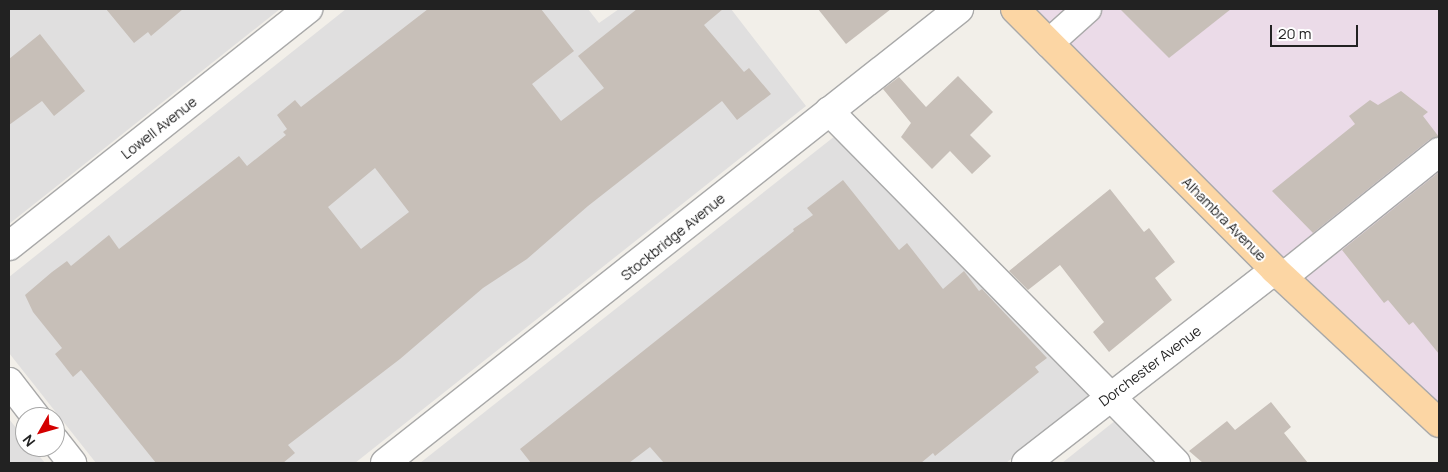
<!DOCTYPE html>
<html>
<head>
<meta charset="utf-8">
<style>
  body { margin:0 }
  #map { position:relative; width:1448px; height:472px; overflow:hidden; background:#f2efe9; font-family:Manrope,sans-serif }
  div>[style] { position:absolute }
  .residential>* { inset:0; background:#e0dfdf }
  .industrial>* { inset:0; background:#ebdbe8 }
  .building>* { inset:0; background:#c7bfb8 }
  .roads { filter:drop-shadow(1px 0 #a9a9a9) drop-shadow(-1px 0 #a9a9a9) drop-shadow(0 1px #a9a9a9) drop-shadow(0 -1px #a9a9a9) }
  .minor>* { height:28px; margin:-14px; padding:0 14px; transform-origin:14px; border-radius:14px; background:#fff }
  .major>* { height:28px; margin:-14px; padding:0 14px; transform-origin:14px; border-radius:14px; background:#fcd6a4 }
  span { translate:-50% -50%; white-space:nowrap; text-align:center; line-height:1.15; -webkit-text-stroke:4px #fff; paint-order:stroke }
  .street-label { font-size:14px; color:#222 }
  .frame { position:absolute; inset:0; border:10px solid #222; pointer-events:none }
  .north { position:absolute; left:15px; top:407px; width:50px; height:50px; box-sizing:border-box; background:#fff; border:1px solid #a7a7a7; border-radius:50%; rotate:232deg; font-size:14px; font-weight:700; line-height:20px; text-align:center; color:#222 }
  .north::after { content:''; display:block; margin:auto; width:18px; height:22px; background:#d40000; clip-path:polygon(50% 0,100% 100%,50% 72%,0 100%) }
  .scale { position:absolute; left:1270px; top:25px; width:88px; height:22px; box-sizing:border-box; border:2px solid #222; border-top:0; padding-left:6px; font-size:15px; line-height:18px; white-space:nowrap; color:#222; -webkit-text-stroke:4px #fff; paint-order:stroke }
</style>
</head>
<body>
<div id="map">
  <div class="residential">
    <i style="clip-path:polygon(9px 9px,280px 9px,9px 224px)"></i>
    <i style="clip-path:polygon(346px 9px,588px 9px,599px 23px,619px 9px,731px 9px,806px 106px,355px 463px,96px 463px,9px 353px,9px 277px)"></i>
    <i style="clip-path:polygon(835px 136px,1094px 393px,1006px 463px,420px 463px)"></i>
    <i style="clip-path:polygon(9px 419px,25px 439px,25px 447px,32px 447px,45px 463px,9px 463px)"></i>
    <i style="clip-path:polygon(1116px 420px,1160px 463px,1062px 463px)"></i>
  </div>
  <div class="industrial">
    <i style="clip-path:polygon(1022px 9px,1439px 9px,1439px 415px)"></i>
  </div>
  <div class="building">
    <i style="clip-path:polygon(106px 9px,183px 9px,151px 36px,148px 32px,134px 43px)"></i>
    <i style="clip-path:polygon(evenodd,428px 9px,541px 9px,574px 51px,532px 84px,561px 121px,604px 88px,578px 56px,637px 9px,723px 9px,704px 25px,744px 72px,749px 68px,771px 94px,737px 120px,722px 101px,588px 206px,527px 259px,483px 288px,400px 359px,288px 445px,295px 453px,283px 463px,156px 463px,81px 370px,73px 377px,55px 354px,62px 348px,33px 312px,25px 295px,52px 272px,67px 261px,71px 266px,109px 235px,119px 249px,239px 156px,247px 166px,286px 135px,283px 132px,287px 129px,277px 115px,295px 100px,301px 107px,428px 9px,375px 168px,409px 212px,361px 249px,328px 207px,375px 168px)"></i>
    <i style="clip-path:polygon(818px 9px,891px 9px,846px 44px)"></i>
    <i style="clip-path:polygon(1120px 9px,1231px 9px,1169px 58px)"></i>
    <i style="clip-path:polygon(40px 34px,85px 91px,54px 116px,42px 101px,9px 125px,9px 59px)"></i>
    <i style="clip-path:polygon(958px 76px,993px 112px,970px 135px,991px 156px,972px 174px,950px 151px,932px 169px,901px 137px,911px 123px,883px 89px,899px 77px,926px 107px)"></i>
    <i style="clip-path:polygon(1401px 91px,1428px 112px,1423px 116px,1439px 137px,1429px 140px,1313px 233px,1272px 191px,1355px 124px,1349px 116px,1370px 100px,1378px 105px)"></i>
    <i style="clip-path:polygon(1439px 172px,1439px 354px,1413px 322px,1409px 325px,1388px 300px,1384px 303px,1342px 250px)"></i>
    <i style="clip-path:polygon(843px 180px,899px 250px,907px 243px,943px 289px,964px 271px,979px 291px,982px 289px,1047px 358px,1035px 367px,1039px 372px,935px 456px,933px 453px,921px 463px,664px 463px,650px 447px,629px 463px,531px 463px,520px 449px,794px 231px,793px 229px,813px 215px,807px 208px)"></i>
    <i style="clip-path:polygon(1110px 189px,1144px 232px,1149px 228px,1175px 262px,1155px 278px,1172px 300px,1109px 352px,1093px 332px,1104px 322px,1060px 265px,1028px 290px,1009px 271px)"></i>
    <i style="clip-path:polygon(1271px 402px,1291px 427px,1284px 433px,1308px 463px,1203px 463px,1189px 451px,1227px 421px,1235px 430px)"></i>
  </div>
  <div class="roads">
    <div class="minor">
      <i style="left:1049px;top:43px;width:51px;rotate:-41.8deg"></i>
      <i style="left:829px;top:111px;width:494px;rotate:45.4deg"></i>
      <i style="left:9px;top:246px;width:382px;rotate:-38.4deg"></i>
      <i style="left:1283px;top:277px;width:200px;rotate:-38.7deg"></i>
      <i style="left:9px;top:382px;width:44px;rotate:52.4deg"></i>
      <i style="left:55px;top:441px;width:28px;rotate:52deg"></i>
      <i style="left:385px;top:463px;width:732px;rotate:-38.34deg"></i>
      <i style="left:1026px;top:463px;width:315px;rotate:-37.8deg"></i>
    </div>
    <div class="major">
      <i style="left:1015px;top:9px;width:368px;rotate:45.1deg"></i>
      <i style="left:1275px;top:270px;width:224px;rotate:43deg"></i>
    </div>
  </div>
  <div class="street-label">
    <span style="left:159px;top:128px;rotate:-38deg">Lowell Avenue</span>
    <span style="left:1224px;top:219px;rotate:45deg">Alhambra Avenue</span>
    <span style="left:673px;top:237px;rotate:-39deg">Stockbridge Avenue</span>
    <span style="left:1150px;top:366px;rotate:-37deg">Dorchester Avenue</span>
  </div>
  <div class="frame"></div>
  <div class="north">N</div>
  <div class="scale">20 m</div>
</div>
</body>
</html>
